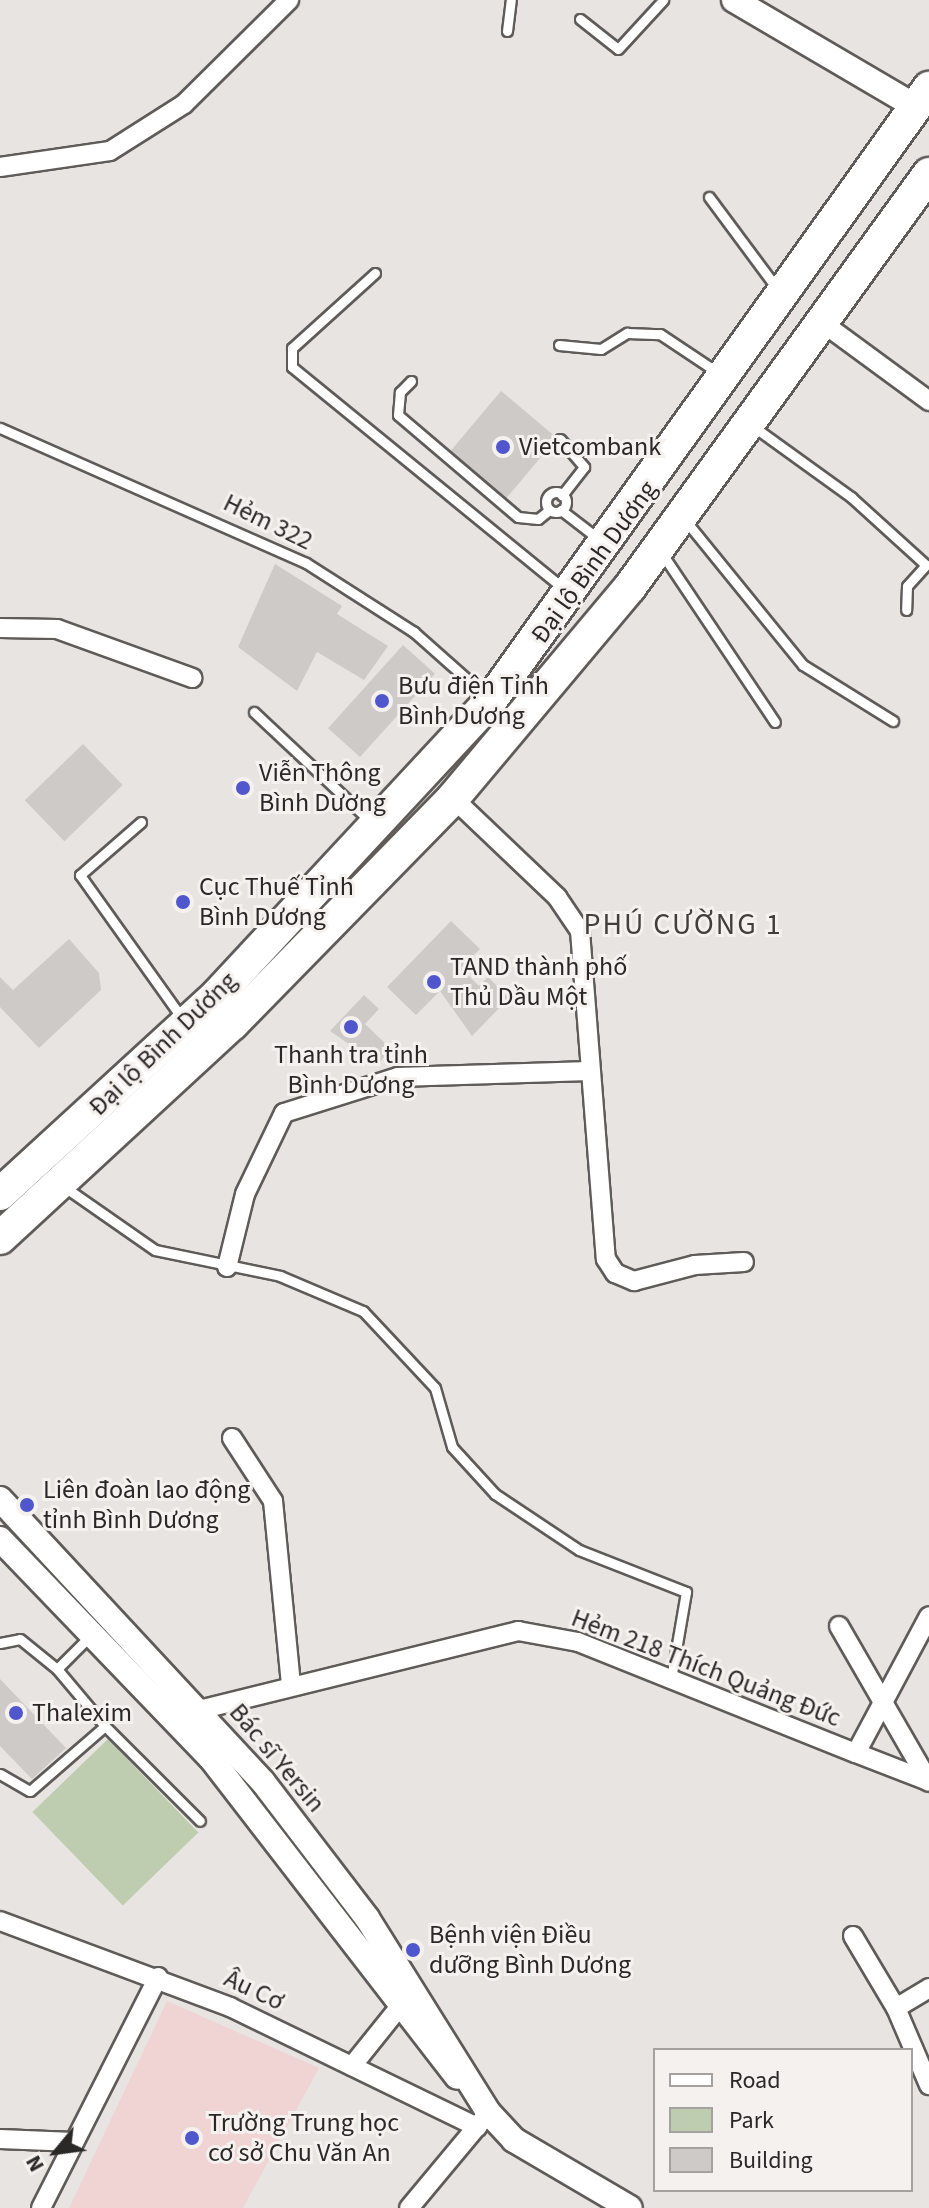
<!DOCTYPE html>
<html>
<head>
<meta charset="utf-8">
<style>
  body { margin:0 }
  #map { position:relative; width:929px; height:2208px; overflow:hidden; background:#e8e4e1; font-family:"Source Sans 3",sans-serif }
  div>[style] { position:absolute }
  .education>* { inset:0; background:#efd4d3 }
  .green>* { inset:0; background:#beccaf; transform-origin:0 0 }
  .building>* { inset:0; background:#cecac7; transform-origin:0 0 }
  .roads { filter:drop-shadow(2px 0 #5f5b59) drop-shadow(-2px 0 #5f5b59) drop-shadow(0 2px #5f5b59) drop-shadow(0 -2px #5f5b59) }
  .lane>* { height:9px; margin:-4.5px; padding:0 4.5px; transform-origin:4.5px; border-radius:4.5px; background:#fff }
  .lane>.ring { margin:-4.5px; padding:0; box-sizing:content-box; background:none; border:9px solid #fff; border-radius:50% }
  .street>* { height:18px; margin:-9px; padding:0 9px; transform-origin:9px; border-radius:9px; background:#fff }
  .secondary>* { height:24px; margin:-12px; padding:0 12px; transform-origin:12px; border-radius:12px; background:#fff }
  .highway>* { height:32px; margin:-16px; padding:0 16px; transform-origin:16px; border-radius:16px; background:#fff }
  .dots>* { width:22px; height:22px; translate:-50% -50%; box-sizing:border-box; border:4px solid #f5f1ee; border-radius:50% }
  span { translate:-50% -50%; white-space:nowrap; text-align:center; line-height:1.15; -webkit-text-stroke:6px #f5f1ee; paint-order:stroke }
  .poi-label { font-size:26px; color:#2a2928 }
  .left { translate:0 -50%; text-align:left }
  .street-label { font-size:26px; color:#2a2928 }
  .quarter-label { font-size:30px; color:#423e3c; letter-spacing:2px }
  .legend { position:absolute; left:653px; top:2048px; width:260px; height:144px; box-sizing:border-box; background:#f5f1ee; border:2px solid #a4a19f; margin:0; padding:10px 14px; list-style:none; font-size:24px; color:#2a2928 }
  .legend li { display:flex; align-items:center; gap:16px; height:40px }
  .legend b { width:40px; border:2px solid #a4a19f }
  .north { position:absolute; left:16px; top:2112px; width:80px; height:80px; -webkit-text-stroke:6px #f5f1ee; paint-order:stroke; rotate:241deg; font-size:22px; font-weight:700; line-height:32px; text-align:center; color:#2a2928 }
  .north::after { content:''; display:block; margin:auto; width:28px; height:36px; background:#2a2928; clip-path:polygon(50% 0,100% 100%,50% 72%,0 100%) }
</style>
</head>
<body>
<div id="map">
  <div class="education">
    <i style="clip-path:polygon(167px 2001px,319px 2068px,243px 2208px,69px 2208px)"></i>
  </div>
  <div class="green">
    <i style="left:108px;top:1739px;width:130px;height:105px;rotate:46deg"></i>
  </div>
  <div class="building">
    <i style="left:501px;top:391px;width:73px;height:82px;rotate:40deg"></i>
    <i style="clip-path:polygon(275px 564px,342px 606px,337px 614px,388px 646px,364px 680px,317px 652px,297px 691px,238px 647px)"></i>
    <i style="left:403px;top:645px;width:43px;height:112px;rotate:42deg"></i>
    <i style="left:83px;top:744px;width:57px;height:81px;rotate:46deg"></i>
    <i style="clip-path:polygon(451px 921px,480px 949px,461px 968px,479px 986px,488px 977px,509px 998px,472px 1036px,440px 991px,416px 1015px,387px 987px)"></i>
    <i style="clip-path:polygon(69px 939px,99px 973px,101px 990px,39px 1048px,0 1007px,0 977px,13px 990px)"></i>
    <i style="clip-path:polygon(364px 995px,379px 1009px,365px 1024px,391px 1049px,378px 1064px,330px 1031px)"></i>
    <i style="clip-path:polygon(0 1679px,66px 1748px,32px 1779px,0 1746px)"></i>
  </div>
  <div class="roads">
    <div class="lane">
      <i style="left:580px;top:19px;width:48px;rotate:38.3deg"></i>
      <i style="left:618px;top:49px;width:67px;rotate:-47.4deg"></i>
      <i style="left:507px;top:31px;width:31px;rotate:-83deg"></i>
      <i style="left:709px;top:197px;width:116px;rotate:53.4deg"></i>
      <i style="left:375px;top:273px;width:112px;rotate:137.9deg"></i>
      <i style="left:292px;top:348px;width:19px;rotate:90deg"></i>
      <i style="left:292px;top:367px;width:350px;rotate:39.2deg"></i>
      <i style="left:559px;top:345px;width:42px;rotate:5.4deg"></i>
      <i style="left:601px;top:349px;width:31px;rotate:-32deg"></i>
      <i style="left:627px;top:333px;width:33px;rotate:2deg"></i>
      <i style="left:660px;top:334px;width:69px;rotate:33.7deg"></i>
      <i style="left:411px;top:381px;width:16px;rotate:135deg"></i>
      <i style="left:400px;top:392px;width:23px;rotate:95deg"></i>
      <i style="left:398px;top:415px;width:157px;rotate:40.4deg"></i>
      <i style="left:518px;top:517px;width:20px;rotate:6deg"></i>
      <i style="left:538px;top:519px;width:14px;rotate:-39deg"></i>
      <i style="left:754px;top:427px;width:120px;rotate:35.8deg"></i>
      <i style="left:851px;top:497px;width:101px;rotate:42.2deg"></i>
      <i style="left:926px;top:565px;width:28px;rotate:132deg"></i>
      <i style="left:907px;top:586px;width:24px;rotate:92deg"></i>
      <i style="left:0;top:428px;width:334px;rotate:23.8deg"></i>
      <i style="left:306px;top:563px;width:128px;rotate:32.6deg"></i>
      <i style="left:414px;top:632px;width:95px;rotate:41.6deg"></i>
      <i style="left:560px;top:439px;width:37px;rotate:49deg"></i>
      <i style="left:584px;top:467px;width:36px;rotate:128deg"></i>
      <i class="ring" style="left:546px;top:492px;width:11px;height:11px"></i>
      <i style="left:561px;top:510px;width:49px;rotate:37.6deg"></i>
      <i style="left:685px;top:520px;width:187px;rotate:50.9deg"></i>
      <i style="left:803px;top:665px;width:106px;rotate:31.9deg"></i>
      <i style="left:663px;top:555px;width:201px;rotate:56.2deg"></i>
      <i style="left:254px;top:712px;width:161px;rotate:43.2deg"></i>
      <i style="left:141px;top:822px;width:81px;rotate:139deg"></i>
      <i style="left:80px;top:875px;width:176px;rotate:54.5deg"></i>
      <i style="left:66px;top:1188px;width:108px;rotate:34.9deg"></i>
      <i style="left:155px;top:1250px;width:128px;rotate:11.7deg"></i>
      <i style="left:280px;top:1276px;width:90px;rotate:22.9deg"></i>
      <i style="left:363px;top:1311px;width:105px;rotate:46.9deg"></i>
      <i style="left:435px;top:1388px;width:61px;rotate:73.9deg"></i>
      <i style="left:452px;top:1447px;width:64px;rotate:47.5deg"></i>
      <i style="left:495px;top:1494px;width:101px;rotate:33.7deg"></i>
      <i style="left:579px;top:1550px;width:115px;rotate:21.4deg"></i>
      <i style="left:686px;top:1592px;width:88px;rotate:99.8deg"></i>
      <i style="left:0;top:1643px;width:20px;rotate:-11deg"></i>
      <i style="left:20px;top:1639px;width:48px;rotate:39deg"></i>
      <i style="left:57px;top:1669px;width:45px;rotate:-45deg"></i>
      <i style="left:57px;top:1669px;width:75px;rotate:49.9deg"></i>
      <i style="left:0;top:1774px;width:34px;rotate:30deg"></i>
      <i style="left:30px;top:1791px;width:99px;rotate:-40.9deg"></i>
      <i style="left:105px;top:1726px;width:134px;rotate:45deg"></i>
    </div>
    <div class="street">
      <i style="left:0;top:167px;width:111px;rotate:-8.3deg"></i>
      <i style="left:110px;top:151px;width:88px;rotate:-32.4deg"></i>
      <i style="left:184px;top:104px;width:148px;rotate:-44.7deg"></i>
      <i style="left:823px;top:323px;width:132px;rotate:36.3deg"></i>
      <i style="left:0;top:628px;width:57px;rotate:1deg"></i>
      <i style="left:57px;top:629px;width:144px;rotate:19.9deg"></i>
      <i style="left:453px;top:798px;width:144px;rotate:43.6deg"></i>
      <i style="left:557px;top:897px;width:41px;rotate:55.9deg"></i>
      <i style="left:580px;top:931px;width:329px;rotate:85.5deg"></i>
      <i style="left:606px;top:1259px;width:17px;rotate:57deg"></i>
      <i style="left:615px;top:1273px;width:21px;rotate:23deg"></i>
      <i style="left:634px;top:1281px;width:63px;rotate:-14.7deg"></i>
      <i style="left:695px;top:1265px;width:49px;rotate:-3.5deg"></i>
      <i style="left:227px;top:1267px;width:75px;rotate:-76.1deg"></i>
      <i style="left:245px;top:1194px;width:90px;rotate:-64.3deg"></i>
      <i style="left:284px;top:1113px;width:120px;rotate:-17.5deg"></i>
      <i style="left:398px;top:1077px;width:192px;rotate:-1.8deg"></i>
      <i style="left:232px;top:1438px;width:75px;rotate:56.9deg"></i>
      <i style="left:273px;top:1501px;width:185px;rotate:84.4deg"></i>
      <i style="left:839px;top:1626px;width:180px;rotate:60deg"></i>
      <i style="left:199px;top:1710px;width:329px;rotate:-13.9deg"></i>
      <i style="left:518px;top:1631px;width:61px;rotate:10.4deg"></i>
      <i style="left:578px;top:1642px;width:299px;rotate:21.8deg"></i>
      <i style="left:856px;top:1753px;width:155px;rotate:-61.9deg"></i>
      <i style="left:856px;top:1753px;width:77px;rotate:21.3deg"></i>
      <i style="left:0;top:1921px;width:246px;rotate:20.5deg"></i>
      <i style="left:230px;top:2007px;width:275px;rotate:25.9deg"></i>
      <i style="left:853px;top:1936px;width:84px;rotate:59.2deg"></i>
      <i style="left:896px;top:2008px;width:84px;rotate:66.8deg"></i>
      <i style="left:896px;top:2008px;width:39px;rotate:-31deg"></i>
      <i style="left:352px;top:2066px;width:78px;rotate:-51.2deg"></i>
      <i style="left:0;top:2139px;width:74px;rotate:2.3deg"></i>
      <i style="left:41px;top:2208px;width:259px;rotate:-63.1deg"></i>
      <i style="left:409px;top:2208px;width:117px;rotate:-50.2deg"></i>
    </div>
    <div class="secondary">
      <i style="left:734px;top:0;width:210px;rotate:30.4deg"></i>
      <i style="left:0;top:1499px;width:386px;rotate:47.1deg"></i>
      <i style="left:263px;top:1782px;width:171px;rotate:52.6deg"></i>
      <i style="left:367px;top:1918px;width:230px;rotate:58deg"></i>
      <i style="left:489px;top:2113px;width:37px;rotate:47deg"></i>
      <i style="left:514px;top:2140px;width:134px;rotate:30.4deg"></i>
      <i style="left:0;top:1539px;width:303px;rotate:46.1deg"></i>
      <i style="left:210px;top:1757px;width:404px;rotate:52.3deg"></i>
    </div>
    <div class="highway">
      <i style="left:0;top:1194px;width:296px;rotate:-42.5deg"></i>
      <i style="left:218px;top:994px;width:401px;rotate:-47.1deg"></i>
      <i style="left:491px;top:700px;width:753px;rotate:-54.41deg"></i>
      <i style="left:0;top:1238px;width:316px;rotate:-42.7deg"></i>
      <i style="left:232px;top:1024px;width:316px;rotate:-45.6deg"></i>
      <i style="left:453px;top:798px;width:275px;rotate:-50deg"></i>
      <i style="left:630px;top:587px;width:510px;rotate:-54.1deg"></i>
    </div>
  </div>
  <div class="dots">
    <i style="left:503px;top:447px;background:#5057cd"></i>
    <i style="left:382px;top:701px;background:#5057cd"></i>
    <i style="left:243px;top:788px;background:#5057cd"></i>
    <i style="left:183px;top:902px;background:#5057cd"></i>
    <i style="left:434px;top:982px;background:#5057cd"></i>
    <i style="left:351px;top:1027px;background:#5057cd"></i>
    <i style="left:27px;top:1505px;background:#5057cd"></i>
    <i style="left:16px;top:1713px;background:#5057cd"></i>
    <i style="left:413px;top:1950px;background:#5057cd"></i>
    <i style="left:192px;top:2138px;background:#5057cd"></i>
  </div>
  <div class="poi-label">
    <span class="left" style="left:519px;top:447px">Vietcombank</span>
    <span class="left" style="left:398px;top:701px">Bưu điện Tỉnh<br>Bình Dương</span>
    <span class="left" style="left:259px;top:788px">Viễn Thông<br>Bình Dương</span>
    <span class="left" style="left:199px;top:902px">Cục Thuế Tỉnh<br>Bình Dương</span>
    <span class="left" style="left:450px;top:982px">TAND thành phố<br>Thủ Dầu Một</span>
    <span style="left:351px;top:1070px">Thanh tra tỉnh<br>Bình Dương</span>
    <span class="left" style="left:43px;top:1505px">Liên đoàn lao động<br>tỉnh Bình Dương</span>
    <span class="left" style="left:32px;top:1713px">Thalexim</span>
    <span class="left" style="left:429px;top:1950px">Bệnh viện Điều<br>dưỡng Bình Dương</span>
    <span class="left" style="left:208px;top:2138px">Trường Trung học<br>cơ sở Chu Văn An</span>
  </div>
  <div class="street-label">
    <span style="left:268px;top:522px;rotate:26deg">Hẻm 322</span>
    <span style="left:594px;top:562px;rotate:-54deg">Đại lộ Bình Dương</span>
    <span style="left:163px;top:1044px;rotate:-44deg">Đại lộ Bình Dương</span>
    <span style="left:706px;top:1668px;rotate:21deg">Hẻm 218 Thích Quảng Đức</span>
    <span style="left:277px;top:1758px;rotate:50deg">Bác sĩ Yersin</span>
    <span style="left:254px;top:1990px;rotate:25deg">Âu Cơ</span>
  </div>
  <div class="quarter-label">
    <span style="left:683px;top:925px">PHÚ CƯỜNG 1</span>
  </div>
  <ul class="legend">
  <li><b style="height:10px;background:#fff"></b>Road</li>
  <li><b style="height:22px;background:#beccaf"></b>Park</li>
  <li><b style="height:22px;background:#cecac7"></b>Building</li>
  </ul>
  <div class="north">N</div>
</div>
</body>
</html>
